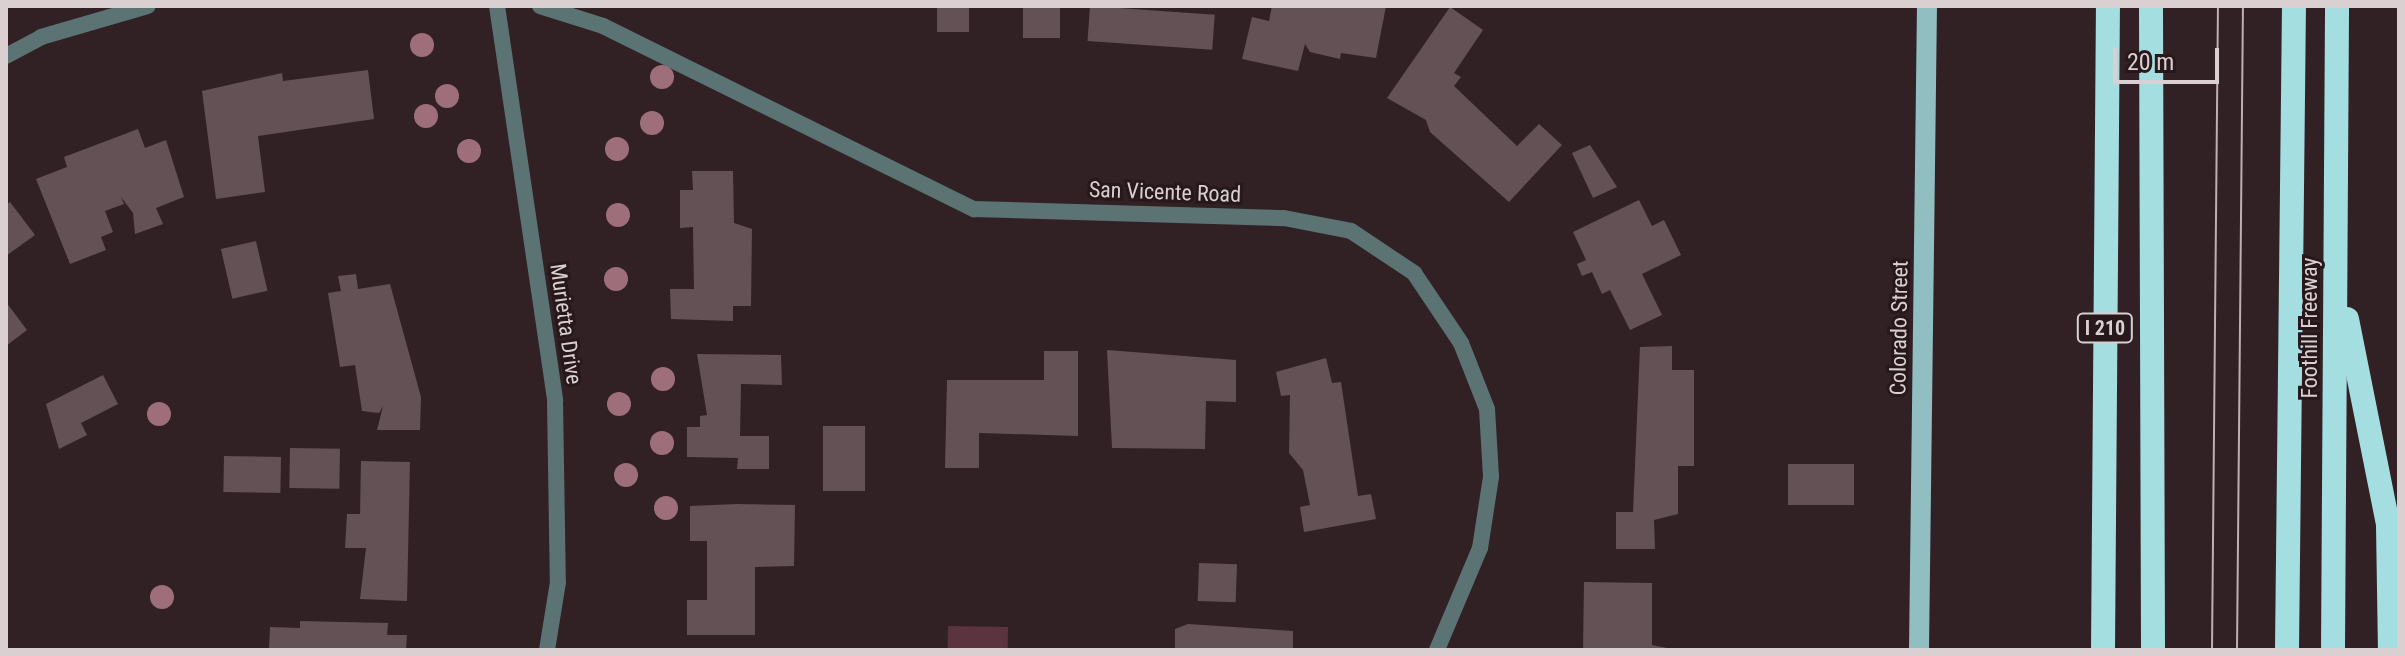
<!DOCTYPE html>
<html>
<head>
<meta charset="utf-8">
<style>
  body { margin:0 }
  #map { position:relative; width:2405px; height:656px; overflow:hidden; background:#312125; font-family:"Roboto Condensed",sans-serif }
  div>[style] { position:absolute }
  .green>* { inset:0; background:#5b343f; transform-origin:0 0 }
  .building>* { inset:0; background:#645155; transform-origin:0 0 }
  .street>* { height:16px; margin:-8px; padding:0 8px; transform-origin:8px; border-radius:8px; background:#5c7373 }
  .primary>* { height:20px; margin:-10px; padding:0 10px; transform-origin:10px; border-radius:10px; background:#91bfc1 }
  .highway>* { height:24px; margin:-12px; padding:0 12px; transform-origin:12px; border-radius:12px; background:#a5dee1 }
  .tram>* { height:2px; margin:-1px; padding:0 1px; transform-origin:1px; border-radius:1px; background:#bcb0b2 }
  .trees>* { width:24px; height:24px; margin:-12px; border-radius:50%; background:#9e6f7b }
  span { translate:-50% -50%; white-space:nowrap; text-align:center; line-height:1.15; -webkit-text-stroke:6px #27181c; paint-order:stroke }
  .shield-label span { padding:2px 6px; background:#27181c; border:2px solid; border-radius:6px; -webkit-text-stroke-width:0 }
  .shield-label { font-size:20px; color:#dacfd1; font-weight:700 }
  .street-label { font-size:22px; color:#dacfd1 }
  .frame { position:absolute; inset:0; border:8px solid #dacfd1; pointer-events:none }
  .scale { position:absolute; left:2113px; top:48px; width:106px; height:36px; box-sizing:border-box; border:4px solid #dacfd1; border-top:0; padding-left:10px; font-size:24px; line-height:28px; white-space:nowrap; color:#dacfd1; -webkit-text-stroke:6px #27181c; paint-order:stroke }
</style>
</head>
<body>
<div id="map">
  <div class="green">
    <i style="left:948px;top:626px;width:60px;height:24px;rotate:1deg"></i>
  </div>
  <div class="building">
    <i style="left:937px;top:6px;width:32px;height:26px"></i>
    <i style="left:1023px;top:6px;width:37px;height:32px"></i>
    <i style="left:1090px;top:6px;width:125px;height:35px;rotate:4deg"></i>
    <i style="clip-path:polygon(1272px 6px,1386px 6px,1376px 58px,1341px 53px,1340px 59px,1310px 52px,1305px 44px,1298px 71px,1242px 59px,1252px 17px,1269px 21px)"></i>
    <i style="clip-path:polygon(1450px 7px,1483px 30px,1454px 73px,1461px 77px,1454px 86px,1517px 146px,1539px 124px,1562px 145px,1509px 202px,1430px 132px,1426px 120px,1387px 98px)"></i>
    <i style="clip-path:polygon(368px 70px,374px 119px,258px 136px,265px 192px,216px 199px,202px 91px,282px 73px,283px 81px)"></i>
    <i style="clip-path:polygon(138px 129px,145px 148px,166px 140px,184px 197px,156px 208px,163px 224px,135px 234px,133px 213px,121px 197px,124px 204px,105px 211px,113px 232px,101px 237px,106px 250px,70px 264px,36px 179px,67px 167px,64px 157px)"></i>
    <i style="clip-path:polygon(1590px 145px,1617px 187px,1593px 198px,1572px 153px)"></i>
    <i style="clip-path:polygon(692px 171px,733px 171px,734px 223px,752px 229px,751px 306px,733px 306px,733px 321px,671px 319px,670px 289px,694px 289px,693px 227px,680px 228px,680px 190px,693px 190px)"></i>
    <i style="clip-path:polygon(1639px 200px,1652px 226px,1664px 220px,1681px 255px,1642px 274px,1662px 315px,1630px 330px,1610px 290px,1602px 294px,1592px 272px,1582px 276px,1577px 264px,1586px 260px,1573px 232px)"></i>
    <i style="clip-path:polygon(10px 202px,35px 235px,6px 256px,6px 205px)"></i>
    <i style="left:256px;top:241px;width:51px;height:36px;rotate:77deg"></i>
    <i style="clip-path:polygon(356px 274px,358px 289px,390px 284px,421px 397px,420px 430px,377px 430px,383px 406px,379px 413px,362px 411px,355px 365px,340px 367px,328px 293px,341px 291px,338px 276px)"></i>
    <i style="clip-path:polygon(6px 302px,27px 330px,6px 346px)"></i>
    <i style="clip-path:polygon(1672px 346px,1672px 370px,1694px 370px,1694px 466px,1678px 466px,1678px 514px,1654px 520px,1655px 549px,1616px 549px,1616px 512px,1633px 512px,1640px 347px)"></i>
    <i style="clip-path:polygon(1107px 350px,1236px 360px,1236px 402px,1206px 401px,1205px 449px,1112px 448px)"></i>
    <i style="clip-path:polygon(1044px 351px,1078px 351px,1078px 436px,979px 433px,979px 468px,945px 468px,947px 380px,1044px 380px)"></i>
    <i style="clip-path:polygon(697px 354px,781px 355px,782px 385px,741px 384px,740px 436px,769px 436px,769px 469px,737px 469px,738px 458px,687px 457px,687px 427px,700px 427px,700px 416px,707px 415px)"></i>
    <i style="clip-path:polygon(1326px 358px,1332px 383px,1341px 382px,1358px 496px,1371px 494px,1376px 519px,1304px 532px,1300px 507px,1310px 505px,1303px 470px,1289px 453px,1290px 395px,1281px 396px,1276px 372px)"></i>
    <i style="clip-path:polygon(103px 375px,118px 404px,81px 423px,87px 435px,59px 449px,46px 404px)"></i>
    <i style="left:823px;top:426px;width:42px;height:65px"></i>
    <i style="left:290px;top:448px;width:50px;height:40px;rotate:1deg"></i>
    <i style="left:224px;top:456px;width:57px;height:36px;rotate:1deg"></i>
    <i style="clip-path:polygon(361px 461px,410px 462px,407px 601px,360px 599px,366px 548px,345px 548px,347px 514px,360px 514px)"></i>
    <i style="left:1788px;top:464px;width:66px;height:41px"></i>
    <i style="clip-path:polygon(737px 504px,795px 505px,794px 566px,755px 567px,755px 635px,687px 635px,687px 600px,707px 600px,707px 541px,690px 541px,690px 506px)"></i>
    <i style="left:1199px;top:563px;width:38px;height:38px;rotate:2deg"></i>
    <i style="clip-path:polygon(1584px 582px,1652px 583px,1652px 645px,1677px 650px,1583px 650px)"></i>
    <i style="clip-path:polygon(300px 621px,388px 623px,387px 635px,407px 635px,406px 650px,269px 650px,270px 627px,300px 628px)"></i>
    <i style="clip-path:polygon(1188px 624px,1293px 631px,1293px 650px,1175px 650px,1175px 629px)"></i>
  </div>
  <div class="street">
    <i style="left:497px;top:6px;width:399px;rotate:81.6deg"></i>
    <i style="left:555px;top:401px;width:181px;rotate:89.1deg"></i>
    <i style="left:558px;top:582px;width:69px;rotate:99.2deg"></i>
    <i style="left:540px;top:6px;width:66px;rotate:17.6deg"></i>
    <i style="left:603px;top:26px;width:414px;rotate:26.3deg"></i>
    <i style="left:974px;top:209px;width:310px;rotate:1.7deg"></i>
    <i style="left:1284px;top:218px;width:68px;rotate:11deg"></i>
    <i style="left:1351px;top:231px;width:76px;rotate:33.7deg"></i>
    <i style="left:1414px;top:273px;width:84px;rotate:56.1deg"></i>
    <i style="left:1461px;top:343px;width:71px;rotate:68.5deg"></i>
    <i style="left:1487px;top:409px;width:68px;rotate:86.6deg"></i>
    <i style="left:1491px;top:477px;width:72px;rotate:98.8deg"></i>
    <i style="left:1480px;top:548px;width:111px;rotate:112.9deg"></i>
    <i style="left:6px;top:56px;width:40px;rotate:-28deg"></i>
    <i style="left:41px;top:37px;width:111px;rotate:-16.2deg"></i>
  </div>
  <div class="primary">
    <i style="left:1919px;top:650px;width:644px;rotate:-89.29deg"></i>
  </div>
  <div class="highway">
    <i style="left:2151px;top:6px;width:644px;rotate:89.82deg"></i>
    <i style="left:2347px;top:319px;width:210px;rotate:78.7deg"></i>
    <i style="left:2388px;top:525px;width:125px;rotate:89.1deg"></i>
    <i style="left:2103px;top:650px;width:644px;rotate:-89.56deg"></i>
    <i style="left:2287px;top:650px;width:644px;rotate:-89.38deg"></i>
    <i style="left:2333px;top:650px;width:644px;rotate:-89.64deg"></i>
  </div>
  <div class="tram">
    <i style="left:2212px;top:650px;width:644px;rotate:-89.47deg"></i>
    <i style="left:2237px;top:650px;width:644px;rotate:-89.47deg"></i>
  </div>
  <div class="trees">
    <i style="left:422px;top:45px"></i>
    <i style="left:662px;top:77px"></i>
    <i style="left:447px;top:96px"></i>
    <i style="left:426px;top:116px"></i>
    <i style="left:652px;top:123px"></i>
    <i style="left:617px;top:149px"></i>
    <i style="left:469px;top:151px"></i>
    <i style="left:618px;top:215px"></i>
    <i style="left:616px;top:279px"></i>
    <i style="left:663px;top:379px"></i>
    <i style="left:619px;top:404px"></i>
    <i style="left:159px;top:414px"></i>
    <i style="left:662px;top:443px"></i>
    <i style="left:626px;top:475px"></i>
    <i style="left:666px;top:508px"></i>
    <i style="left:162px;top:597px"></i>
  </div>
  <div class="shield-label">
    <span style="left:2105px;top:328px">I 210</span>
  </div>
  <div class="street-label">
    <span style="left:1165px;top:192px;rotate:2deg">San Vicente Road</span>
    <span style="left:566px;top:324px;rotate:82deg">Murietta Drive</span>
    <span style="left:1899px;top:328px;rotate:-89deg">Colorado Street</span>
    <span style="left:2310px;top:328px;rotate:-90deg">Foothill Freeway</span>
  </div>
  <div class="frame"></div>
  <div class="scale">20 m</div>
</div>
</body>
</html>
